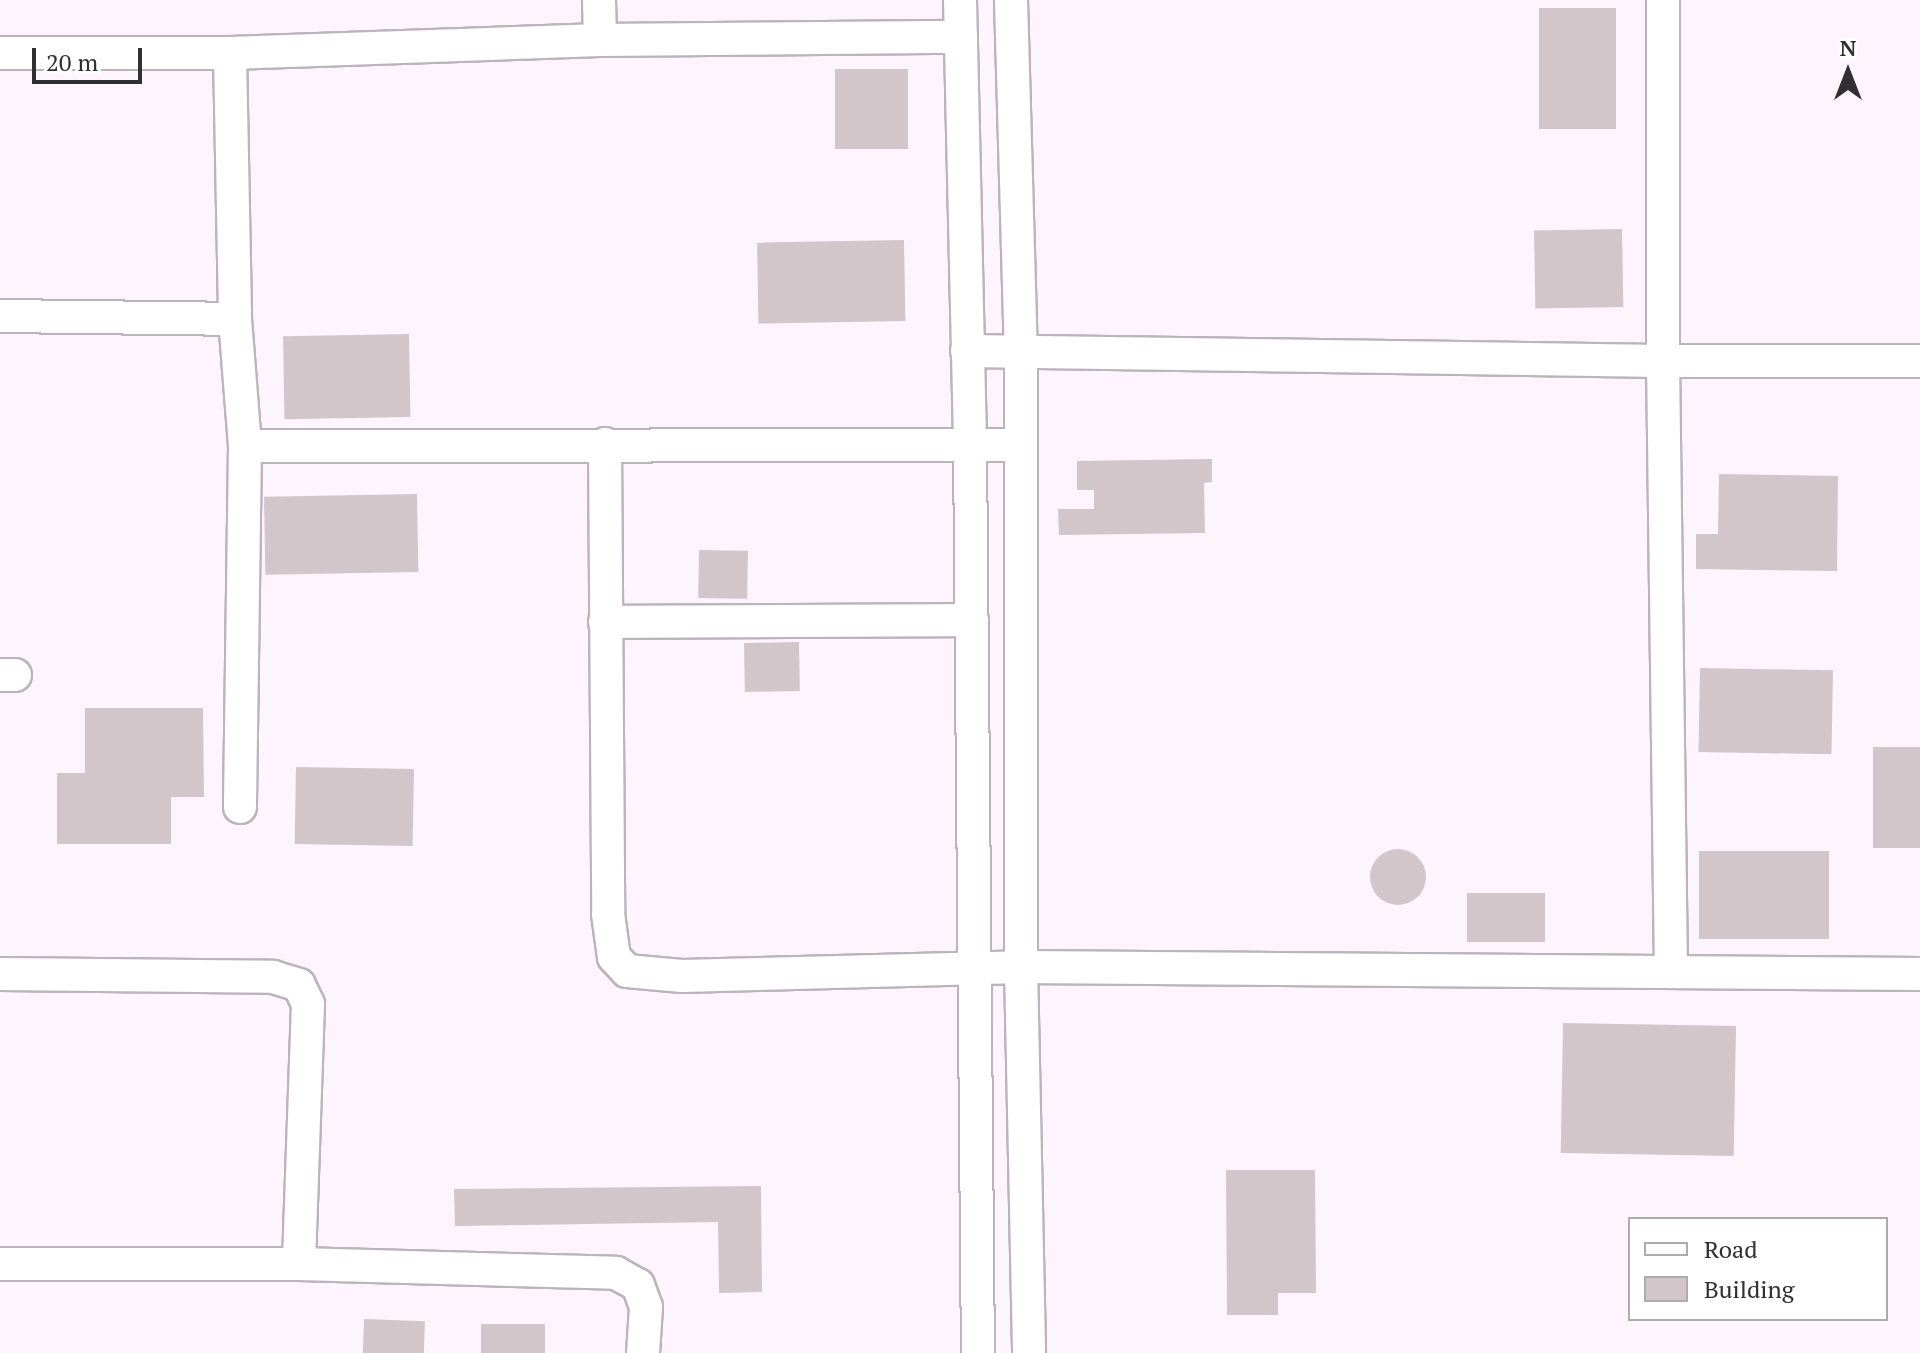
<!DOCTYPE html>
<html>
<head>
<meta charset="utf-8">
<style>
  body { margin:0 }
  #map { position:relative; width:1920px; height:1353px; overflow:hidden; background:#fdf4fe; font-family:"PT Serif",serif }
  div>[style] { position:absolute }
  .building>* { inset:0; background:#d2c6cb; transform-origin:0 0 }
  .round { border-radius:50% }
  .roads { filter:drop-shadow(2px 0 #bcb4bd) drop-shadow(-2px 0 #bcb4bd) drop-shadow(0 2px #bcb4bd) drop-shadow(0 -2px #bcb4bd) }
  .street>* { height:32px; margin:-16px; padding:0 16px; transform-origin:16px; border-radius:16px; background:#fff }
  span { translate:-50% -50%; white-space:nowrap; text-align:center; line-height:1.15; -webkit-text-stroke:6px #fff; paint-order:stroke }
  .legend { position:absolute; left:1628px; top:1217px; width:260px; height:104px; box-sizing:border-box; background:#fff; border:2px solid #adacad; margin:0; padding:10px 14px; list-style:none; font-size:24px; color:#322f32 }
  .legend li { display:flex; align-items:center; gap:16px; height:40px }
  .legend b { width:40px; border:2px solid #adacad }
  .north { position:absolute; left:1808px; top:32px; width:80px; height:80px; -webkit-text-stroke:6px #fff; paint-order:stroke; rotate:0deg; font-size:22px; font-weight:700; line-height:32px; text-align:center; color:#322f32 }
  .north::after { content:''; display:block; margin:auto; width:28px; height:36px; background:#322f32; clip-path:polygon(50% 0,100% 100%,50% 72%,0 100%) }
  .scale { position:absolute; left:32px; top:48px; width:110px; height:36px; box-sizing:border-box; border:4px solid #322f32; border-top:0; padding-left:10px; font-size:24px; line-height:28px; white-space:nowrap; color:#322f32; -webkit-text-stroke:6px #fff; paint-order:stroke }
</style>
</head>
<body>
<div id="map">
  <div class="building">
    <i style="left:1539px;top:8px;width:77px;height:121px"></i>
    <i style="left:908px;top:69px;width:80px;height:73px;rotate:90deg"></i>
    <i style="left:1622px;top:229px;width:78px;height:88px;rotate:89deg"></i>
    <i style="left:904px;top:240px;width:81px;height:147px;rotate:89deg"></i>
    <i style="left:409px;top:334px;width:83px;height:126px;rotate:89deg"></i>
    <i style="clip-path:polygon(1212px 459px,1212px 482px,1204px 483px,1205px 533px,1059px 535px,1058px 509px,1094px 509px,1094px 490px,1077px 490px,1077px 461px)"></i>
    <i style="clip-path:polygon(1719px 474px,1838px 476px,1837px 571px,1696px 569px,1696px 534px,1718px 534px)"></i>
    <i style="left:417px;top:494px;width:78px;height:153px;rotate:89deg"></i>
    <i style="left:699px;top:550px;width:49px;height:48px;rotate:1deg"></i>
    <i style="left:799px;top:642px;width:49px;height:55px;rotate:89deg"></i>
    <i style="left:1700px;top:668px;width:133px;height:84px;rotate:1deg"></i>
    <i style="clip-path:polygon(85px 708px,203px 708px,204px 797px,171px 797px,171px 844px,57px 844px,57px 773px,85px 773px)"></i>
    <i style="left:1873px;top:747px;width:47px;height:101px"></i>
    <i style="left:296px;top:767px;width:118px;height:77px;rotate:1deg"></i>
    <i class="round" style="left:1370px;top:849px;width:56px;height:56px"></i>
    <i style="left:1699px;top:851px;width:130px;height:88px"></i>
    <i style="left:1467px;top:893px;width:78px;height:49px"></i>
    <i style="left:1563px;top:1023px;width:173px;height:130px;rotate:1deg"></i>
    <i style="clip-path:polygon(1226px 1170px,1315px 1170px,1316px 1293px,1278px 1293px,1278px 1315px,1227px 1315px)"></i>
    <i style="clip-path:polygon(761px 1186px,762px 1292px,719px 1293px,718px 1222px,455px 1226px,454px 1189px)"></i>
    <i style="left:364px;top:1319px;width:61px;height:34px;rotate:2deg"></i>
    <i style="left:481px;top:1324px;width:64px;height:29px"></i>
  </div>
  <div class="roads">
    <div class="street">
      <i style="left:599px;top:0;width:40px;rotate:88.6deg"></i>
      <i style="left:960px;top:0;width:445px;rotate:88.7deg"></i>
      <i style="left:970px;top:445px;width:908px;rotate:89.5deg"></i>
      <i style="left:1011px;top:0;width:352px;rotate:88.4deg"></i>
      <i style="left:1021px;top:352px;width:615px;rotate:90deg"></i>
      <i style="left:1021px;top:967px;width:386px;rotate:88.8deg"></i>
      <i style="left:1663px;top:0;width:361px;rotate:90deg"></i>
      <i style="left:1663px;top:361px;width:609px;rotate:89.25deg"></i>
      <i style="left:0;top:53px;width:230px"></i>
      <i style="left:230px;top:53px;width:370px;rotate:-2deg"></i>
      <i style="left:600px;top:40px;width:361px;rotate:-0.5deg"></i>
      <i style="left:230px;top:53px;width:266px;rotate:88.9deg"></i>
      <i style="left:235px;top:319px;width:127px;rotate:85.5deg"></i>
      <i style="left:245px;top:446px;width:361px;rotate:90.8deg"></i>
      <i style="left:0;top:316px;width:235px;rotate:0.7deg"></i>
      <i style="left:967px;top:351px;width:696px;rotate:0.82deg"></i>
      <i style="left:1663px;top:361px;width:257px"></i>
      <i style="left:605px;top:444px;width:470px;rotate:89.6deg"></i>
      <i style="left:608px;top:914px;width:43px;rotate:82.1deg"></i>
      <i style="left:614px;top:957px;width:19px;rotate:47deg"></i>
      <i style="left:627px;top:971px;width:55px;rotate:5.2deg"></i>
      <i style="left:682px;top:976px;width:339px;rotate:-1.5deg"></i>
      <i style="left:1021px;top:967px;width:899px;rotate:0.45deg"></i>
      <i style="left:245px;top:446px;width:776px;rotate:-0.07deg"></i>
      <i style="left:605px;top:622px;width:367px;rotate:-0.3deg"></i>
      <i style="left:0;top:675px;width:15px"></i>
      <i style="left:0;top:974px;width:273px;rotate:0.6deg"></i>
      <i style="left:273px;top:977px;width:27px;rotate:17deg"></i>
      <i style="left:299px;top:985px;width:21px;rotate:65deg"></i>
      <i style="left:308px;top:1004px;width:260px;rotate:92deg"></i>
      <i style="left:0;top:1264px;width:299px"></i>
      <i style="left:299px;top:1264px;width:317px;rotate:1.6deg"></i>
      <i style="left:616px;top:1273px;width:25px;rotate:29deg"></i>
      <i style="left:638px;top:1285px;width:23px;rotate:70deg"></i>
      <i style="left:646px;top:1307px;width:46px;rotate:93.7deg"></i>
    </div>
  </div>
  <ul class="legend">
  <li><b style="height:10px;background:#fff"></b>Road</li>
  <li><b style="height:22px;background:#d2c6cb"></b>Building</li>
  </ul>
  <div class="north">N</div>
  <div class="scale">20 m</div>
</div>
</body>
</html>
